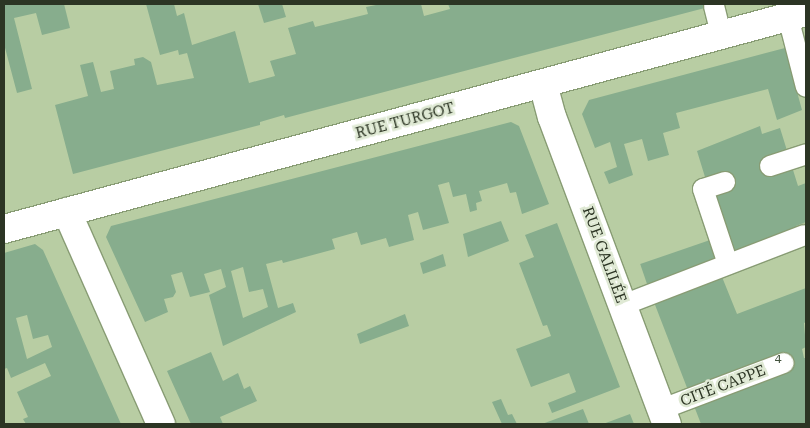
<!DOCTYPE html>
<html>
<head>
<meta charset="utf-8">
<style>
  body { margin:0 }
  #map { position:relative; width:810px; height:428px; overflow:hidden; background:#b8cda3; font-family:"Roboto Serif",serif }
  div>[style] { position:absolute }
  .building>* { inset:0; background:#87ad8d; transform-origin:0 0 }
  .roads { filter:drop-shadow(1px 0 #889c74) drop-shadow(-1px 0 #889c74) drop-shadow(0 1px #889c74) drop-shadow(0 -1px #889c74) }
  .service>* { height:20px; margin:-10px; padding:0 10px; transform-origin:10px; border-radius:10px; background:#fff }
  .minor>* { height:28px; margin:-14px; padding:0 14px; transform-origin:14px; border-radius:14px; background:#fff }
  span { translate:-50% -50%; white-space:nowrap; text-align:center; line-height:1.15; -webkit-text-stroke:5px #dfe9d4; paint-order:stroke }
  .number-label { font-size:12px; color:#43533e }
  .number-label span { -webkit-text-stroke-width:0 }
  .street-label { font-size:15px; color:#2c3524 }
  .frame { position:absolute; inset:0; border:5px solid #2c3524; pointer-events:none }
</style>
</head>
<body>
<div id="map">
  <div class="building">
    <i style="clip-path:polygon(4px 4px,64px 4px,70px 28px,42px 35px,36px 13px,14px 18px,32px 89px,17px 93px,4px 44px)"></i>
    <i style="clip-path:polygon(146px 4px,174px 4px,177px 16px,184px 13px,192px 45px,235px 31px,249px 83px,275px 76px,270px 61px,296px 54px,288px 28px,313px 21px,315px 27px,368px 14px,366px 7px,381px 4px,421px 4px,424px 16px,450px 9px,448px 4px,720px 4px,285px 118px,284px 115px,260px 122px,260px 125px,73px 174px,55px 105px,88px 96px,80px 65px,93px 62px,101px 92px,114px 89px,110px 71px,135px 65px,134px 59px,143px 57px,151px 62px,157px 85px,194px 78px,187px 53px,179px 55px,178px 50px,160px 55px)"></i>
    <i style="clip-path:polygon(258px 4px,282px 4px,286px 17px,264px 23px)"></i>
    <i style="clip-path:polygon(785px 48px,802px 110px,777px 120px,768px 89px,676px 113px,680px 128px,663px 133px,669px 155px,648px 161px,642px 139px,624px 144px,633px 175px,609px 184px,604px 172px,617px 167px,610px 142px,595px 148px,582px 114px,589px 100px)"></i>
    <i style="clip-path:polygon(evenodd,511px 122px,519px 126px,549px 204px,522px 214px,516px 192px,510px 193px,507px 183px,479px 191px,482px 201px,476px 203px,477px 210px,470px 212px,466px 194px,453px 197px,449px 182px,438px 185px,449px 223px,423px 230px,418px 212px,408px 215px,414px 240px,389px 247px,386px 238px,361px 245px,357px 232px,332px 239px,335px 249px,283px 263px,282px 260px,266px 264px,278px 308px,293px 303px,296px 312px,223px 346px,209px 295px,226px 287px,221px 269px,204px 274px,210px 292px,190px 297px,182px 272px,171px 275px,176px 292px,173px 297px,164px 299px,168px 312px,145px 322px,106px 237px,111px 226px,511px 122px,243px 267px,249px 292px,263px 289px,268px 307px,243px 318px,231px 271px,243px 267px)"></i>
    <i style="clip-path:polygon(760px 126px,762px 134px,780px 128px,798px 186px,806px 183px,806px 222px,796px 226px,797px 229px,729px 255px,697px 151px)"></i>
    <i style="clip-path:polygon(501px 221px,509px 241px,468px 257px,463px 234px)"></i>
    <i style="clip-path:polygon(557px 223px,620px 387px,552px 413px,548px 403px,576px 392px,569px 373px,531px 387px,516px 349px,551px 336px,547px 325px,543px 326px,519px 263px,534px 257px,525px 235px)"></i>
    <i style="left:713px;top:239px;width:21px;height:77px;rotate:71deg"></i>
    <i style="clip-path:polygon(evenodd,35px 244px,43px 250px,121px 424px,26px 424px,23px 419px,28px 417px,17px 392px,51px 376px,45px 363px,11px 378px,7px 368px,4px 369px,4px 253px,35px 244px,27px 315px,33px 339px,48px 335px,52px 347px,27px 359px,16px 318px,27px 315px)"></i>
    <i style="clip-path:polygon(443px 254px,446px 266px,423px 274px,420px 263px)"></i>
    <i style="clip-path:polygon(720px 272px,737px 314px,806px 288px,806px 322px,804px 323px,806px 347px,802px 349px,804px 358px,806px 358px,806px 424px,701px 424px,652px 297px)"></i>
    <i style="clip-path:polygon(405px 314px,409px 326px,360px 344px,357px 334px)"></i>
    <i style="clip-path:polygon(211px 352px,223px 381px,238px 373px,244px 389px,250px 386px,257px 401px,220px 417px,223px 424px,191px 424px,167px 371px)"></i>
    <i style="clip-path:polygon(501px 399px,508px 415px,512px 414px,517px 424px,502px 424px,492px 402px)"></i>
    <i style="clip-path:polygon(583px 409px,589px 424px,542px 424px)"></i>
    <i style="clip-path:polygon(630px 414px,634px 424px,603px 424px)"></i>
  </div>
  <div class="roads">
    <div class="service">
      <i style="left:714px;top:6px;width:30px;rotate:76deg"></i>
      <i style="left:788px;top:17px;width:72px;rotate:75.6deg"></i>
      <i style="left:770px;top:166px;width:38px;rotate:-18deg"></i>
      <i style="left:725px;top:182px;width:23px;rotate:162deg"></i>
      <i style="left:703px;top:189px;width:79px;rotate:71.6deg"></i>
      <i style="left:623px;top:305px;width:194px;rotate:-21.1deg"></i>
      <i style="left:662px;top:409px;width:130px;rotate:-20.7deg"></i>
    </div>
    <div class="minor">
      <i style="left:543px;top:84px;width:34px;rotate:75deg"></i>
      <i style="left:552px;top:117px;width:328px;rotate:69.5deg"></i>
      <i style="left:67px;top:212px;width:232px;rotate:66.1deg"></i>
      <i style="left:4px;top:229px;width:831px;rotate:-15.14deg"></i>
    </div>
  </div>
  <div class="number-label">
    <span style="left:778px;top:359px">4</span>
  </div>
  <div class="street-label">
    <span style="left:405px;top:121px;rotate:-15deg">RUE TURGOT</span>
    <span style="left:604px;top:255px;rotate:70deg">RUE GALILÉE</span>
    <span style="left:723px;top:386px;rotate:-21deg">CITÉ CAPPE</span>
  </div>
  <div class="frame"></div>
</div>
</body>
</html>
